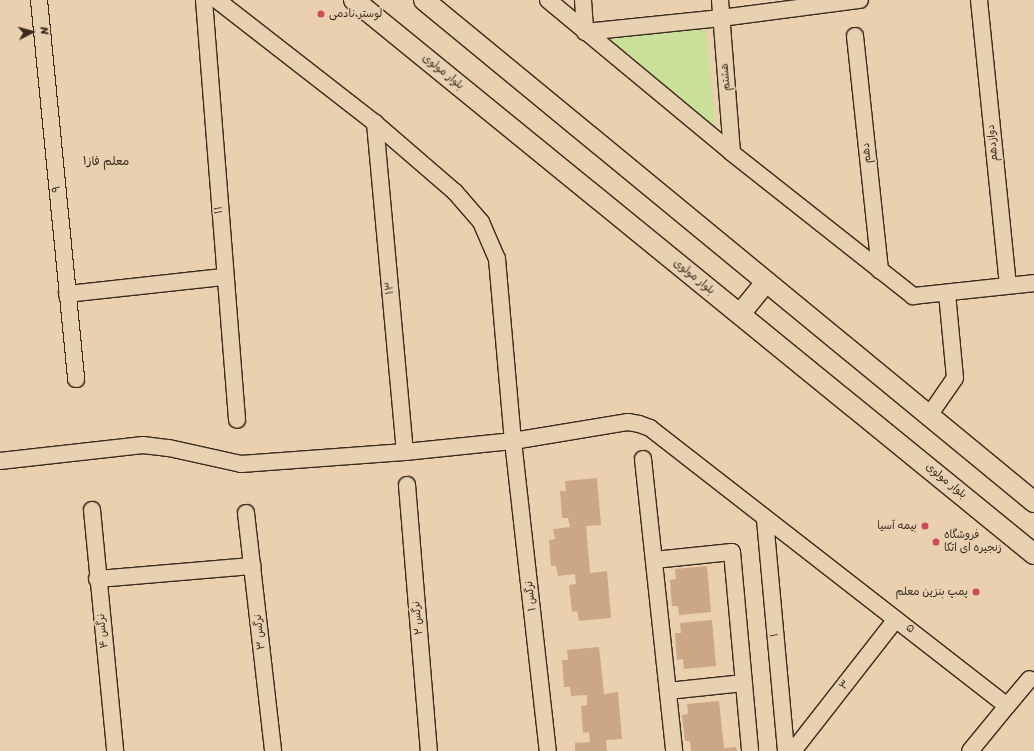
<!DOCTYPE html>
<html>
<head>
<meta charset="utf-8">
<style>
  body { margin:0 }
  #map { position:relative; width:1034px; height:751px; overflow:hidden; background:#ead0ae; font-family:Sriracha,"Playpen Sans Arabic",sans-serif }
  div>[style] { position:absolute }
  .green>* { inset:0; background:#c8e097 }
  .building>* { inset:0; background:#cba786 }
  .roads { filter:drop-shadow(1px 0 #3b2a1e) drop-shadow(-1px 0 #3b2a1e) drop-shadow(0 1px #3b2a1e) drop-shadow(0 -1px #3b2a1e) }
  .minor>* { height:16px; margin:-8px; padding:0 8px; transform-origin:8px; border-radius:8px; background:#e8d1b1 }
  .tertiary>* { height:20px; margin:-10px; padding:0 10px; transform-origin:10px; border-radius:10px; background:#e8d1b1 }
  .dots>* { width:11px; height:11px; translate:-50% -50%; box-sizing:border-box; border:2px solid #e8d1b1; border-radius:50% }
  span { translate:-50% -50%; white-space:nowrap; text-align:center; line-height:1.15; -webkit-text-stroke:3.5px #e8d1b1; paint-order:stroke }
  .poi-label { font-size:11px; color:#3b2a1e }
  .left { translate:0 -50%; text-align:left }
  .right { translate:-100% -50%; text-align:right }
  .street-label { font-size:11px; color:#3b2a1e }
  .neighbourhood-label { font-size:12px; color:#3b2a1e }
  .north { position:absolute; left:12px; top:12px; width:40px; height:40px; -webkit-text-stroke:3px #e8d1b1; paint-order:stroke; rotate:84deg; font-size:11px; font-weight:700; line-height:16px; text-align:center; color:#3b2a1e }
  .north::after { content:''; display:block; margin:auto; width:14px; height:18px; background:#3b2a1e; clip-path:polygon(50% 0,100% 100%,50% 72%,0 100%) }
</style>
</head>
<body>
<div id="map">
  <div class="green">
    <i style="clip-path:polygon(706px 29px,715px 127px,609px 38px)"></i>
  </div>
  <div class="building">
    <i style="clip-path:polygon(597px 478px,601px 525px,586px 526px,590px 573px,607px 571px,611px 618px,579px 621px,577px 611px,572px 612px,569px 585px,576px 584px,575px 574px,558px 576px,556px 566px,551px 566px,549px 540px,555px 539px,553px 529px,570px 527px,568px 518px,562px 518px,560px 491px,566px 491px,565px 481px)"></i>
    <i style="clip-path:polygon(707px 566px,711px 612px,679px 615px,678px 606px,672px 606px,670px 580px,676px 579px,675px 569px)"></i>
    <i style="clip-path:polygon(712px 620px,716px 666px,684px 669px,683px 659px,677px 660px,675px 633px,681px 633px,680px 623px)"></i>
    <i style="clip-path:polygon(599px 647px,604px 694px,618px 692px,622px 739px,606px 740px,607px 751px,575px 751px,575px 743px,590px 742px,589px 732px,583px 733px,581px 706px,587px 705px,587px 695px,571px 696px,570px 687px,564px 687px,562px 660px,568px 660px,567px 650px)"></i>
    <i style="clip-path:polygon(719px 701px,724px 748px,736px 747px,737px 751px,691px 751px,690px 741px,685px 741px,682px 715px,688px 714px,687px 704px)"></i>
  </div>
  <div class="roads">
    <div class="minor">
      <i style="left:39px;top:0;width:381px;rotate:84.4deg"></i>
      <i style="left:204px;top:0;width:421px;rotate:85.5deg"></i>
      <i style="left:217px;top:0;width:200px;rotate:37.9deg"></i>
      <i style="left:375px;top:123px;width:106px;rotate:40.8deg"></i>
      <i style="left:455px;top:192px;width:40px;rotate:49deg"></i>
      <i style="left:481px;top:222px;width:40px;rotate:66.6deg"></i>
      <i style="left:497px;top:259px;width:183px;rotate:85deg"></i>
      <i style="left:513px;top:441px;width:312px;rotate:83.6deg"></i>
      <i style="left:548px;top:0;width:239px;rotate:39.7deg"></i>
      <i style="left:732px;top:153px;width:231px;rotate:38.3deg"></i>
      <i style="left:913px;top:296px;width:122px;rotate:-6.1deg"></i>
      <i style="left:583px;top:0;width:32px;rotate:86deg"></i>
      <i style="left:585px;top:32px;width:137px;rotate:-5.9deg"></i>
      <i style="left:721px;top:18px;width:140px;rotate:-7.4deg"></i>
      <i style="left:720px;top:0;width:153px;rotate:85.5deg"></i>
      <i style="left:979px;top:0;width:286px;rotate:84.2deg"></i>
      <i style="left:855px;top:36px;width:236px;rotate:83.9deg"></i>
      <i style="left:375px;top:123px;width:330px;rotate:84.8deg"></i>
      <i style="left:67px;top:294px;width:158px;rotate:-6.2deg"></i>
      <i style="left:928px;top:417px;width:47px;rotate:-55.3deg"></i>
      <i style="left:955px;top:378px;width:85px;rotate:-95.4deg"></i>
      <i style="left:643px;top:459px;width:294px;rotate:83.9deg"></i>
      <i style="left:0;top:461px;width:144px;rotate:-6.4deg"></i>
      <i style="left:143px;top:445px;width:26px;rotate:7deg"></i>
      <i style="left:169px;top:448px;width:74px;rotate:12.5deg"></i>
      <i style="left:241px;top:464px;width:164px;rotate:-4.2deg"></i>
      <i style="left:405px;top:452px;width:109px;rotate:-5.8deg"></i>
      <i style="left:513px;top:441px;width:117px;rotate:-9.4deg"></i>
      <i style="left:628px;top:422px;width:11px;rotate:10deg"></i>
      <i style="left:639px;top:424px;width:12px;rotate:20deg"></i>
      <i style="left:650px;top:428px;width:452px;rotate:37.9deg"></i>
      <i style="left:1007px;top:706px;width:58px;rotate:129.4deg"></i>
      <i style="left:407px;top:485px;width:267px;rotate:85.3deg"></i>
      <i style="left:92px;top:510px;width:242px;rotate:84.5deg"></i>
      <i style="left:246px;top:513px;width:240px;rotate:83.5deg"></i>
      <i style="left:765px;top:520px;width:232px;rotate:84.8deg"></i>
      <i style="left:654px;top:560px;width:78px;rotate:-5.9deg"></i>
      <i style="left:732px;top:552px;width:200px;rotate:84.8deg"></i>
      <i style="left:97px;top:579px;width:156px;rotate:-4.8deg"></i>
      <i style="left:668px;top:691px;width:76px;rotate:-6deg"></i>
      <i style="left:1007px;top:706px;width:35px;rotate:-50deg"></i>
      <i style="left:793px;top:751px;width:167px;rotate:-52deg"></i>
    </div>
    <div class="tertiary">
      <i style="left:354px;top:0;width:877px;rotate:39.17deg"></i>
      <i style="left:424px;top:0;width:790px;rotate:39.45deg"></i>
      <i style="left:740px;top:314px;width:41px;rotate:-50.9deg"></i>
    </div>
  </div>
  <div class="dots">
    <i style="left:321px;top:14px;background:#d1495b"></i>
    <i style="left:925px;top:526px;background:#d1495b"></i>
    <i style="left:936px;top:542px;background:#d1495b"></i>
    <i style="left:976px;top:592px;background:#d1495b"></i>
  </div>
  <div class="poi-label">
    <span class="left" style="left:329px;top:14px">لوستر نادمی</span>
    <span class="right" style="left:917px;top:526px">بیمه آسیا</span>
    <span class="left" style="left:944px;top:542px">فروشگاه<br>زنجیره ای اتکا</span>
    <span class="right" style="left:968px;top:592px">پمپ بنزین معلم</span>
  </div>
  <div class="street-label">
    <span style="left:443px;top:72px;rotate:39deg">بلوار مولوی</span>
    <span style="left:726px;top:77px;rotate:-95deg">هشتم</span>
    <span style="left:993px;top:143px;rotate:-96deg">دوازدهم</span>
    <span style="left:867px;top:153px;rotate:-96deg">دهم</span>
    <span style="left:57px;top:189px;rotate:-95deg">۹</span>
    <span style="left:219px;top:210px;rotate:-94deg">۱۱</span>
    <span style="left:694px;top:277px;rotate:39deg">بلوار مولوی</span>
    <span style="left:390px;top:288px;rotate:-95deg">۱۳</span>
    <span style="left:946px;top:481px;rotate:39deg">بلوار مولوی</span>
    <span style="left:531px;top:596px;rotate:-97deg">نرگس ۱</span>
    <span style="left:418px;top:618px;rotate:-95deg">نرگس ۲</span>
    <span style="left:910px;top:629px;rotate:38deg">۵</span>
    <span style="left:103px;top:631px;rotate:-96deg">نرگس ۴</span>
    <span style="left:260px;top:632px;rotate:-96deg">نرگس ۳</span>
    <span style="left:775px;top:635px;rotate:-95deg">۱</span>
    <span style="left:845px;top:685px;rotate:-52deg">۳</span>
  </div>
  <div class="neighbourhood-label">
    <span style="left:106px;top:162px">معلم فاز۱</span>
  </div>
  <div class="north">N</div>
</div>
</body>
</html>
